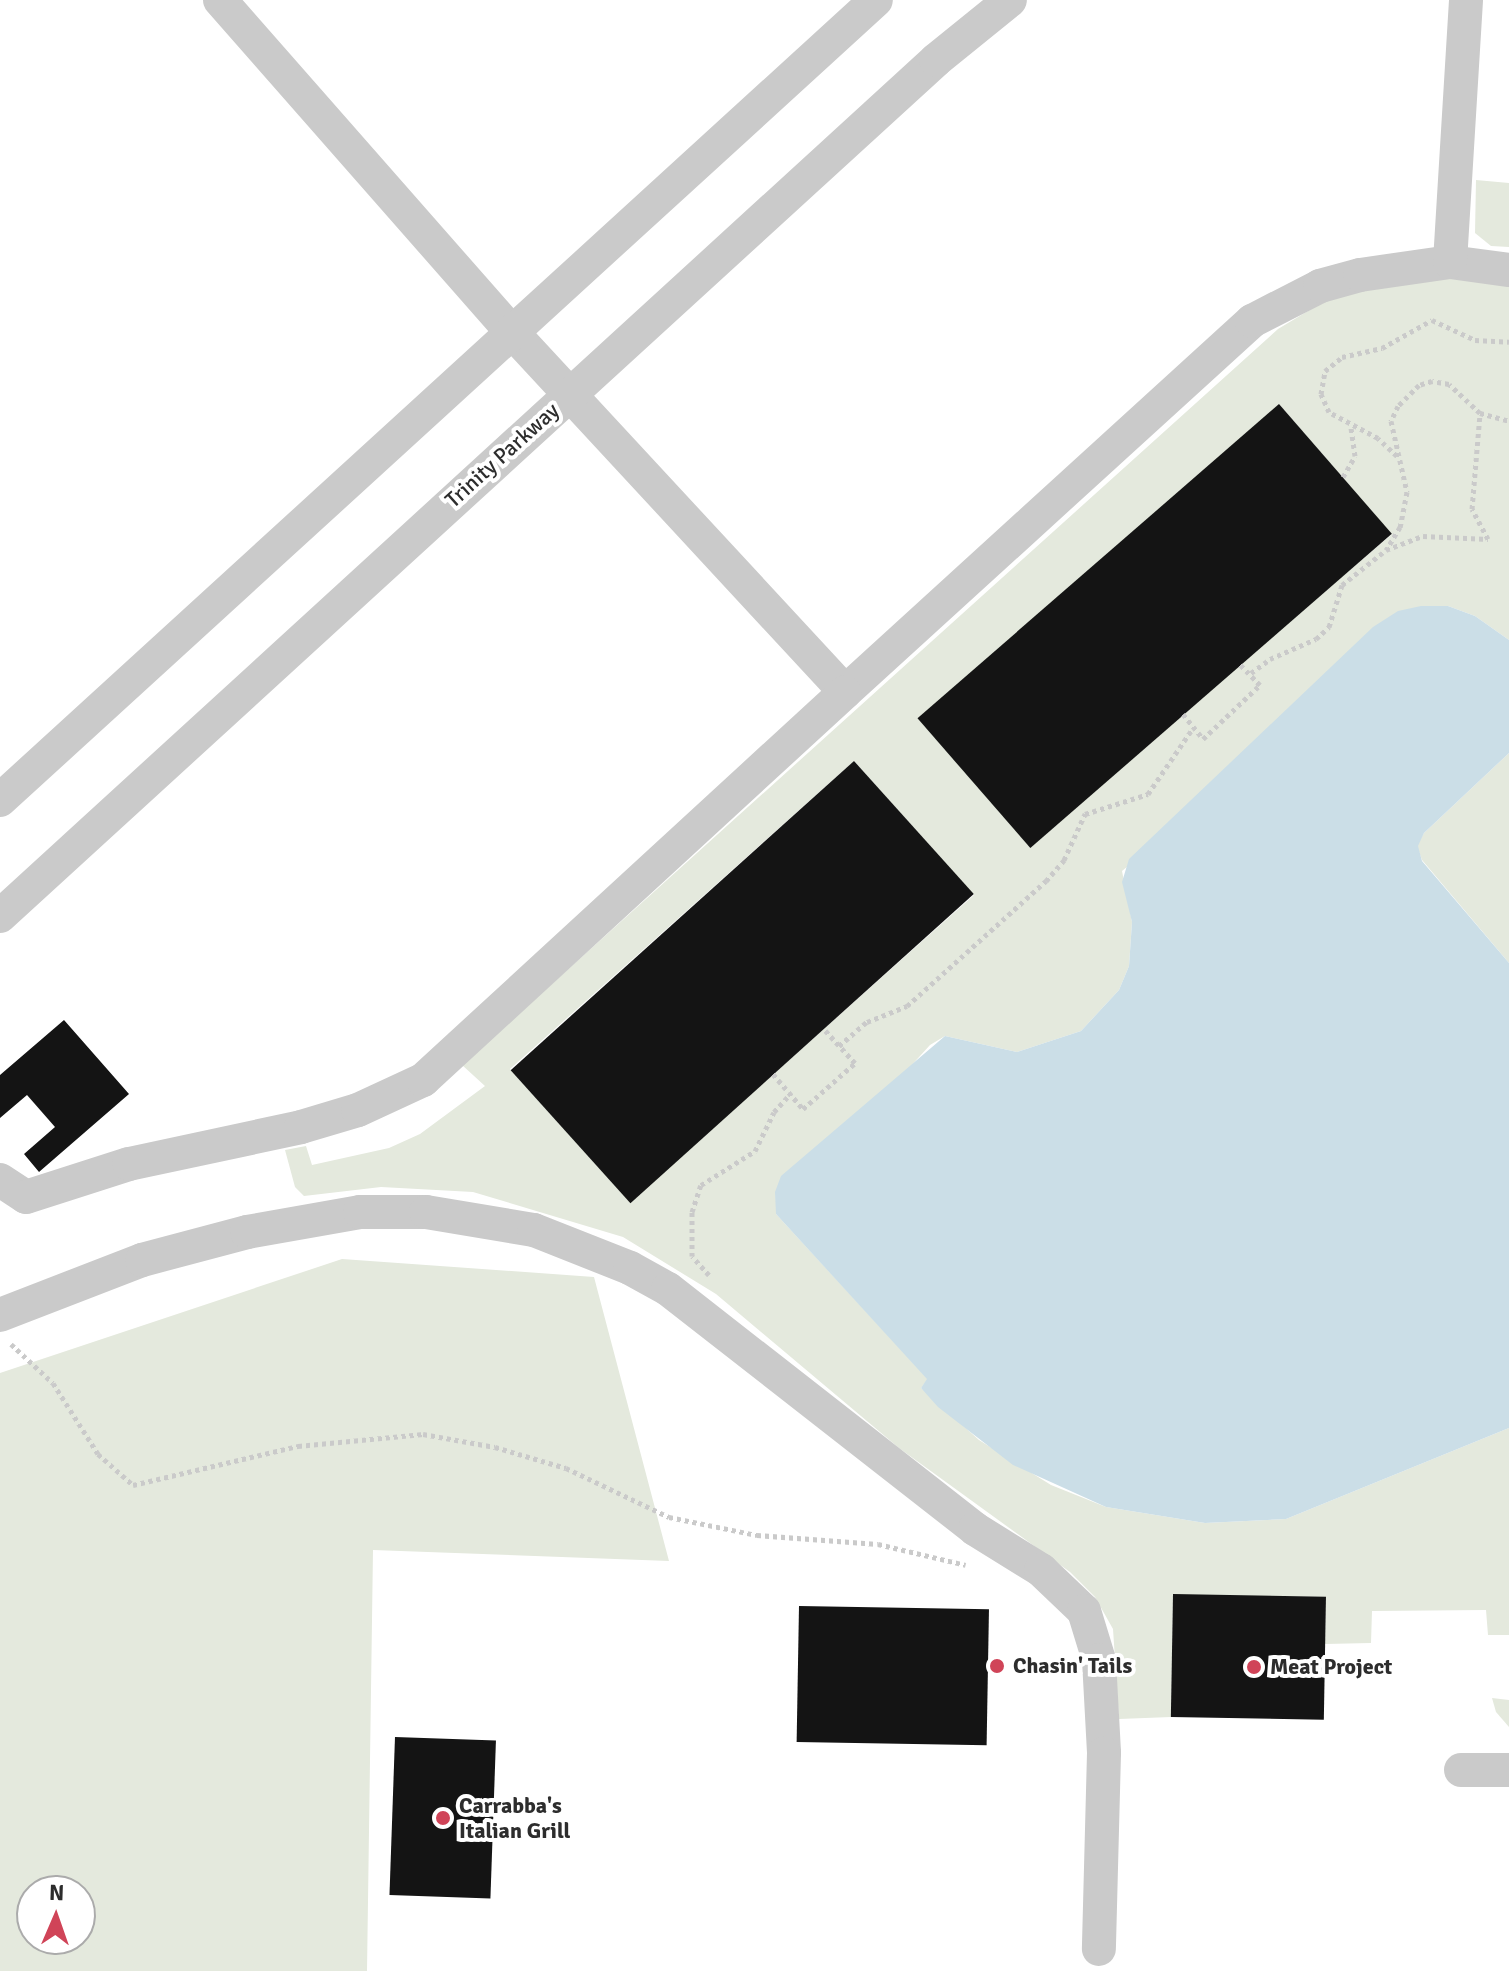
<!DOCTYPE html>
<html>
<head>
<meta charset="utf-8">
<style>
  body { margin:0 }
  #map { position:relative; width:1509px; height:1971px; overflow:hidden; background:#fff; font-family:Signika,sans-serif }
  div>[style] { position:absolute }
  .green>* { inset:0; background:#e4e9dd }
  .water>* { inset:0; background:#cbdee7 }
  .building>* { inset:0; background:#141414; transform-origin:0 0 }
  .path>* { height:5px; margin-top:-2.5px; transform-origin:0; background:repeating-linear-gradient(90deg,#cacaca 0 4px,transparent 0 8px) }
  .minor>* { height:34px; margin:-17px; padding:0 17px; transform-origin:17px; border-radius:17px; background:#cacaca }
  .dots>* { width:22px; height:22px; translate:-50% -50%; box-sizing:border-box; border:4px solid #fff; border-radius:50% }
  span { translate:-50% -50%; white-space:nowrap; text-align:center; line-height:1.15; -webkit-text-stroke:8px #fff; paint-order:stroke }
  .street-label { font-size:22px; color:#2d2d2d }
  .poi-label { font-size:22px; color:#2d2d2d; font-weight:700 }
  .left { translate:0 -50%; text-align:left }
  .north { position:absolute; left:16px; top:1875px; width:80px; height:80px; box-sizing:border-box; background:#fff; border:2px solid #ababab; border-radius:50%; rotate:2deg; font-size:22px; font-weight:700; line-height:32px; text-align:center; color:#2d2d2d }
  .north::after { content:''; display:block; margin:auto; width:28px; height:36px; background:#d04458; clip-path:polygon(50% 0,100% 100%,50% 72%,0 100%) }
</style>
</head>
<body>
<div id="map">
  <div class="green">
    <i style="clip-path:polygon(1476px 180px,1509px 183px,1509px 247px,1491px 246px,1475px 233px)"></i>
    <i style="clip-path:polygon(evenodd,1445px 276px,1509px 286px,1509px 640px,1475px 616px,1448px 606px,1122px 871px,1132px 922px,1129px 966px,1119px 990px,1081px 1031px,1017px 1052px,945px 1036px,930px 1045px,776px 1214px,928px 1379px,921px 1388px,979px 1440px,1051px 1485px,1106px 1507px,1205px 1523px,1286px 1519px,1509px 1428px,1509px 1635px,1488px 1635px,1486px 1610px,1372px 1611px,1371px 1643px,1325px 1644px,1326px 1597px,1173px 1595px,1171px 1717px,1119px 1719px,1113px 1629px,1095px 1597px,1070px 1572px,899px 1448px,716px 1294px,623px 1237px,473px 1192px,381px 1187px,304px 1196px,295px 1187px,285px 1150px,306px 1146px,312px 1165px,389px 1148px,420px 1134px,485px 1086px,462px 1065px,1278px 329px,1318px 305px,1362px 287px,1445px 276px,1279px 404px,1391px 535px,1240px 664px,1279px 404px,1445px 276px,854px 761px,974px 895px,630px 1202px,510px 1069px,854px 761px)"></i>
    <i style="clip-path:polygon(1509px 753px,1509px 963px,1422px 860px,1417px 846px,1424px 833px)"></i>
    <i style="clip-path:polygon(evenodd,342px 1259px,594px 1277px,669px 1561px,373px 1550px,367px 1971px,0 1971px,0 1373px,342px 1259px,32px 1891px,80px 1891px,80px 1939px,32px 1939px,32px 1891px)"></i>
    <i style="clip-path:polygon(1492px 1698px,1509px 1700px,1509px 1727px,1496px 1712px)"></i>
  </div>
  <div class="water">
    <i style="clip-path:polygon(1421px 606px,1448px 606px,1475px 616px,1509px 640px,1509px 753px,1424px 833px,1418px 846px,1422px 861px,1509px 963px,1509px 1428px,1286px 1519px,1205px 1523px,1106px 1507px,1013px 1465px,938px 1407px,921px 1388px,927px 1379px,776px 1214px,775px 1192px,781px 1176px,945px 1036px,1017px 1052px,1081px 1031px,1119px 990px,1129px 966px,1132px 922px,1122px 882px,1129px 859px,1373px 627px,1398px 611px)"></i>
  </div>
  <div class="building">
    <i style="left:1279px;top:404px;width:172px;height:479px;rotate:49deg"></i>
    <i style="left:854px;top:761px;width:179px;height:462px;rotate:48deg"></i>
    <i style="clip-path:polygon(64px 1020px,129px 1094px,39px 1172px,24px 1154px,55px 1127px,27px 1095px,0 1118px,0 1075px)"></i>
    <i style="left:1173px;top:1594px;width:153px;height:123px;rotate:1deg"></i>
    <i style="left:799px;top:1606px;width:190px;height:136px;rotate:1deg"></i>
    <i style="left:395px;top:1737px;width:101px;height:158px;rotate:2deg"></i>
  </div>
  <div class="path">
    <i style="left:1480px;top:413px;width:30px;rotate:15deg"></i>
    <i style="left:1397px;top:456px;width:26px;rotate:-137deg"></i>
    <i style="left:1378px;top:438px;width:55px;rotate:-152deg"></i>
    <i style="left:1329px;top:412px;width:20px;rotate:-114deg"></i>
    <i style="left:1321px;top:394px;width:23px;rotate:-80deg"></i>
    <i style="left:1325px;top:371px;width:22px;rotate:-39deg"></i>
    <i style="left:1342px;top:357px;width:41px;rotate:-12.7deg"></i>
    <i style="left:1382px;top:348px;width:57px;rotate:-29.2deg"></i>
    <i style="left:1432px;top:320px;width:47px;rotate:24.9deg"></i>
    <i style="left:1475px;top:340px;width:34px;rotate:3deg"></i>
    <i style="left:1343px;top:477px;width:24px;rotate:-60deg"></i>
    <i style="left:1355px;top:456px;width:29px;rotate:-98deg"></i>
    <i style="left:1251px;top:673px;width:24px;rotate:-36deg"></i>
    <i style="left:1270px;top:659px;width:50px;rotate:-23.5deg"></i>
    <i style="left:1316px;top:639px;width:18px;rotate:-43deg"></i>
    <i style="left:1329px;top:627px;width:44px;rotate:-72.8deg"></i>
    <i style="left:1342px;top:585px;width:56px;rotate:-38.5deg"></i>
    <i style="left:1386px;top:550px;width:40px;rotate:-21deg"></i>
    <i style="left:1423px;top:536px;width:65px;rotate:2.6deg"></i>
    <i style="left:1488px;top:539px;width:34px;rotate:-118deg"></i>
    <i style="left:1472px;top:509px;width:96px;rotate:-85.2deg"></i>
    <i style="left:1480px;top:413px;width:42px;rotate:-136.9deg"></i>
    <i style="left:1449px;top:384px;width:17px;rotate:-170deg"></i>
    <i style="left:1432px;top:381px;width:14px;rotate:163deg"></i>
    <i style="left:1419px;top:385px;width:30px;rotate:135deg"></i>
    <i style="left:1398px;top:406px;width:17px;rotate:115deg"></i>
    <i style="left:1391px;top:421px;width:73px;rotate:77.3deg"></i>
    <i style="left:1407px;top:492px;width:36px;rotate:101deg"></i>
    <i style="left:1400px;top:527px;width:27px;rotate:121deg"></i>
    <i style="left:1183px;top:714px;width:32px;rotate:51deg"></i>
    <i style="left:1203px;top:739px;width:79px;rotate:-43.5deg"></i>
    <i style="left:1260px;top:685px;width:29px;rotate:-134deg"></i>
    <i style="left:839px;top:1046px;width:37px;rotate:-41deg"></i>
    <i style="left:867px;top:1022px;width:43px;rotate:-21.8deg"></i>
    <i style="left:907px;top:1006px;width:187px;rotate:-42deg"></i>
    <i style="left:1046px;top:881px;width:28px;rotate:-49deg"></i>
    <i style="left:1064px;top:860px;width:51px;rotate:-65.5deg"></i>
    <i style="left:1085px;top:814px;width:66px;rotate:-17.6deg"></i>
    <i style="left:1148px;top:794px;width:80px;rotate:-55.7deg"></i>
    <i style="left:773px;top:1074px;width:46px;rotate:49.4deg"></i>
    <i style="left:803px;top:1109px;width:69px;rotate:-41.5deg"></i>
    <i style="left:855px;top:1063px;width:46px;rotate:-132.4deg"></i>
    <i style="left:709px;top:1275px;width:25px;rotate:-132deg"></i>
    <i style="left:692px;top:1256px;width:44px;rotate:-90deg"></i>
    <i style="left:692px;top:1212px;width:28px;rotate:-72deg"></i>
    <i style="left:701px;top:1185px;width:64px;rotate:-32.2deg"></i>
    <i style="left:755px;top:1151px;width:43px;rotate:-64deg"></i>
    <i style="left:774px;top:1112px;width:25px;rotate:-48deg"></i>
    <i style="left:11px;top:1344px;width:57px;rotate:42.9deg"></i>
    <i style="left:53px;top:1383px;width:84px;rotate:57.6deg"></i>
    <i style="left:98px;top:1454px;width:47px;rotate:41.5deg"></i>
    <i style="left:133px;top:1485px;width:170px;rotate:-13.3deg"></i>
    <i style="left:298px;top:1446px;width:126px;rotate:-5.5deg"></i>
    <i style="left:423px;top:1434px;width:73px;rotate:10.2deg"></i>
    <i style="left:495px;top:1447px;width:74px;rotate:16.5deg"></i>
    <i style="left:566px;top:1468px;width:114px;rotate:25.4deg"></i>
    <i style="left:669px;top:1517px;width:90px;rotate:11.6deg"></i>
    <i style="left:757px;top:1535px;width:121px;rotate:4.3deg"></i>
    <i style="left:878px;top:1544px;width:90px;rotate:13.4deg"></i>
  </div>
  <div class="minor">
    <i style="left:220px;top:0;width:442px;rotate:48.7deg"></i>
    <i style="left:512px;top:332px;width:490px;rotate:47.2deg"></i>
    <i style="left:845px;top:692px;width:551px;rotate:-42.35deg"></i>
    <i style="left:1252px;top:321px;width:76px;rotate:-27.2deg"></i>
    <i style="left:1320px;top:286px;width:41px;rotate:-15.4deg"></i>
    <i style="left:1360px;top:275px;width:91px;rotate:-8.2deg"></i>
    <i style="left:1450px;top:262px;width:60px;rotate:7.7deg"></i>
    <i style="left:1450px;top:262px;width:262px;rotate:-86.5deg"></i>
    <i style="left:0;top:800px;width:1186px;rotate:-42.4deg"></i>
    <i style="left:0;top:916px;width:1268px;rotate:-42.44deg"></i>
    <i style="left:936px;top:60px;width:95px;rotate:-39deg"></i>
    <i style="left:0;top:1180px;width:31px;rotate:33deg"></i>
    <i style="left:26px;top:1197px;width:108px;rotate:-17.8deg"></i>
    <i style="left:129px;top:1164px;width:176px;rotate:-12.1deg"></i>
    <i style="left:301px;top:1127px;width:59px;rotate:-16.6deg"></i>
    <i style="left:358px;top:1110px;width:72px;rotate:-24.8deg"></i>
    <i style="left:423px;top:1080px;width:573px;rotate:-42.6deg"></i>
    <i style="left:0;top:1315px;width:152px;rotate:-21.2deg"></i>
    <i style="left:142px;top:1260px;width:109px;rotate:-14.9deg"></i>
    <i style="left:247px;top:1232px;width:115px;rotate:-10deg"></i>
    <i style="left:360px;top:1212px;width:66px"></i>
    <i style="left:426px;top:1212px;width:109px;rotate:9.5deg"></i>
    <i style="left:534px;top:1230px;width:103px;rotate:21.6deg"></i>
    <i style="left:630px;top:1268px;width:43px;rotate:28.9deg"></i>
    <i style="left:668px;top:1289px;width:390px;rotate:38deg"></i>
    <i style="left:975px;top:1529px;width:78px;rotate:31.8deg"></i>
    <i style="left:1041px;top:1570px;width:59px;rotate:43.6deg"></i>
    <i style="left:1084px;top:1611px;width:51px;rotate:73deg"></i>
    <i style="left:1099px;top:1660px;width:93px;rotate:86.9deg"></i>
    <i style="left:1104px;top:1753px;width:196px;rotate:91.5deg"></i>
    <i style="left:1461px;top:1770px;width:48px"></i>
  </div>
  <div class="dots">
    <i style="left:997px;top:1666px;background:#d04458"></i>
    <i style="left:1254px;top:1667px;background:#d04458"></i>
    <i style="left:443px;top:1818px;background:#d04458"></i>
  </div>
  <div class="street-label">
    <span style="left:502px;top:455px;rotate:-42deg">Trinity Parkway</span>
  </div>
  <div class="poi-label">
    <span class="left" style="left:1013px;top:1666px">Chasin' Tails</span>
    <span class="left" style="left:1270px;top:1667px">Meat Project</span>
    <span class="left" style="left:459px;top:1818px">Carrabba's<br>Italian Grill</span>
  </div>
  <div class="north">N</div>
</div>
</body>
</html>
